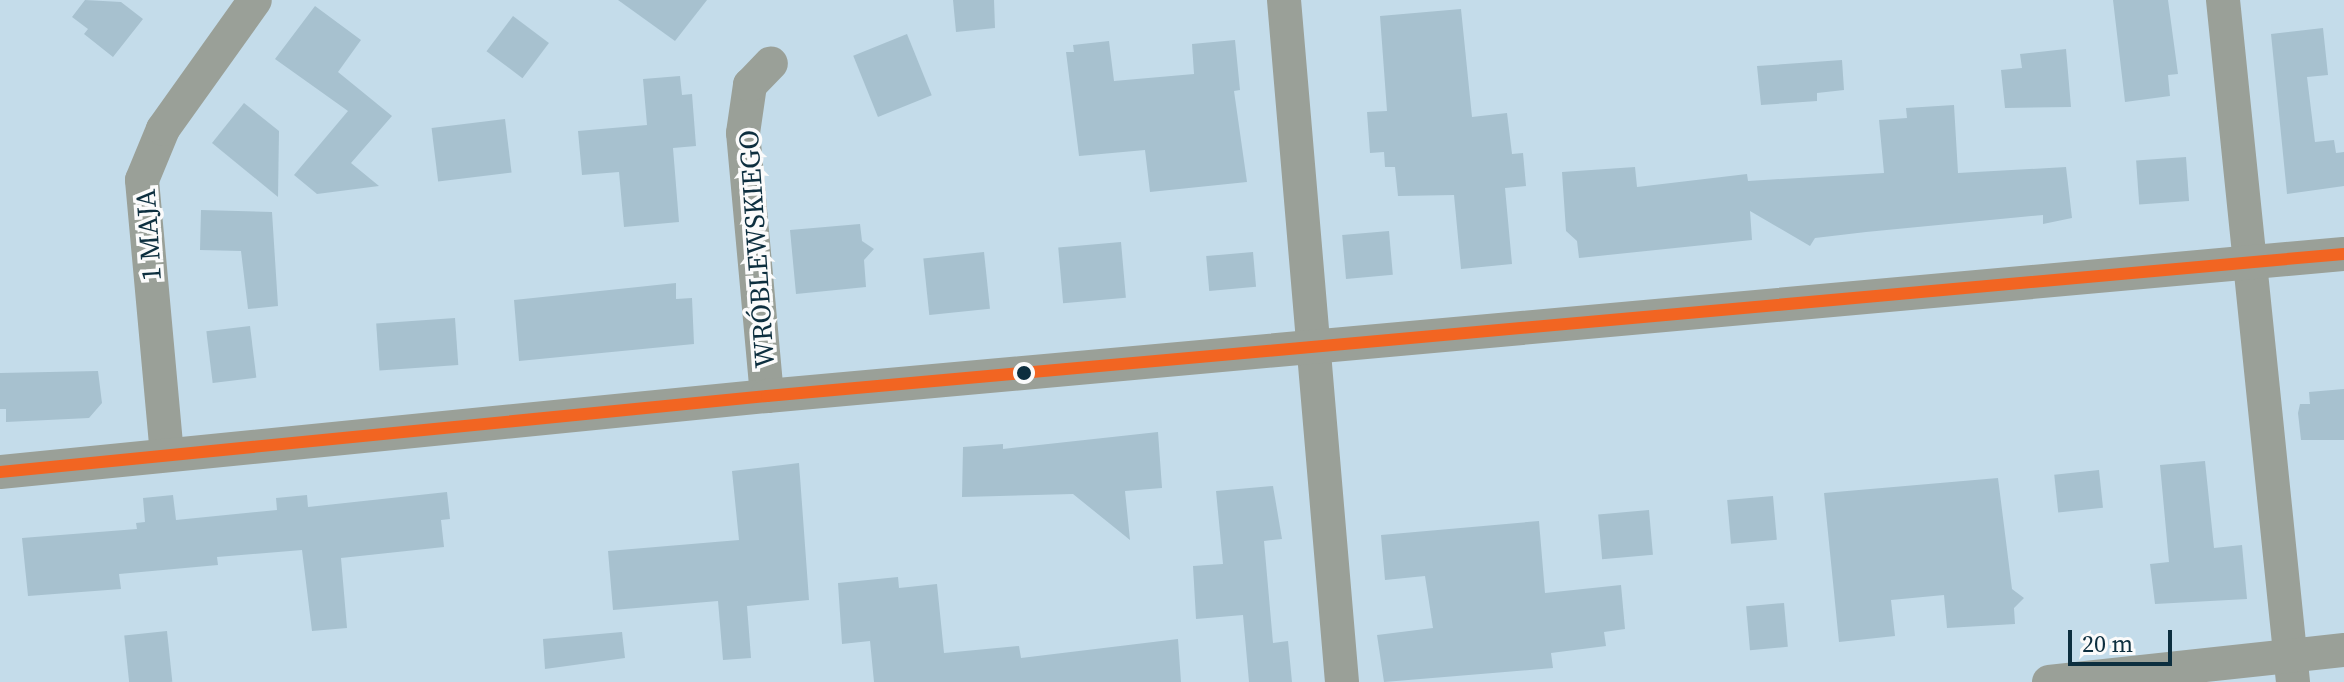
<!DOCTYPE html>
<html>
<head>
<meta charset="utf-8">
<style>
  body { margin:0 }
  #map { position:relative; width:2344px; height:682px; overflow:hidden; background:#c4dcea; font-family:"Source Serif 4",serif }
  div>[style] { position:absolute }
  .building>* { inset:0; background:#a7c1cf; transform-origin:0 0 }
  .minor>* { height:34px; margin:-17px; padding:0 17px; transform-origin:17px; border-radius:17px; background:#9aa098 }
  .bus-1>* { height:12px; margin:-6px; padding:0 6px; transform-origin:6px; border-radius:6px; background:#f26522 }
  .dots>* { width:22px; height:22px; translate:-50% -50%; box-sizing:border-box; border:4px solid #fbfbfb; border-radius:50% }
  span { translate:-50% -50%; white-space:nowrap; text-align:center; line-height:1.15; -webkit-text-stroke:7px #fbfbfb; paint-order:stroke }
  .street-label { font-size:28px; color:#0d2f3f }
  .scale { position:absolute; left:2068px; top:630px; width:104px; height:36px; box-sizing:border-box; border:4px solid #0d2f3f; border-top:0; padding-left:10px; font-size:24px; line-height:28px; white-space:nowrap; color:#0d2f3f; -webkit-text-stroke:6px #fbfbfb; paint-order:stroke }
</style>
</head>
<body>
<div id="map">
  <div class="building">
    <i style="clip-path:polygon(85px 0,121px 2px,143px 19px,113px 57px,84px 34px,88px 29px,72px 17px)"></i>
    <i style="clip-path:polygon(618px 0,707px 0,675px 41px)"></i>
    <i style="clip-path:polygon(953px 0,994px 0,995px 28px,956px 32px)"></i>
    <i style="clip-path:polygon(2113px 0,2168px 0,2178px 74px,2168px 75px,2170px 96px,2125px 102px)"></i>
    <i style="clip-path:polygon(315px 6px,361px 40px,338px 72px,392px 116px,351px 163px,379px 186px,317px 194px,294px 175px,348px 111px,275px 59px)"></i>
    <i style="clip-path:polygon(1461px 9px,1472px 117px,1507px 113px,1512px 154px,1523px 153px,1526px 186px,1505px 188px,1512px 264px,1461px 269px,1454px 195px,1398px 196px,1395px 167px,1385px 167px,1384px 152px,1370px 153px,1367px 112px,1387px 111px,1380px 16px)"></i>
    <i style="left:513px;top:16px;width:45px;height:44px;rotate:37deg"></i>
    <i style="clip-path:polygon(2323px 28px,2328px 75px,2307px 77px,2315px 142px,2334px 140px,2336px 153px,2344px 152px,2344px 186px,2287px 194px,2271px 34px)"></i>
    <i style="left:907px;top:34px;width:66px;height:58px;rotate:68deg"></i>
    <i style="clip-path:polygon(1235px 40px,1240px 90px,1234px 91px,1247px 182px,1150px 192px,1145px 150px,1079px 156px,1066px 52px,1074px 52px,1073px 45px,1109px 41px,1114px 81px,1194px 74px,1192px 44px)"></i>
    <i style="clip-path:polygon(2066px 49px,2071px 107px,2005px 108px,2001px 70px,2022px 68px,2020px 54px)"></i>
    <i style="clip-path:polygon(1842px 60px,1844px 90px,1817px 93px,1817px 101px,1761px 105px,1757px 66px)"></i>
    <i style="clip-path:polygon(680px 76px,682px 95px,692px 94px,696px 146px,673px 148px,679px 222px,624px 227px,619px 172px,582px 175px,578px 131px,647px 125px,643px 79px)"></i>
    <i style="clip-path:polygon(244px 103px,279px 131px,278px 197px,212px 143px)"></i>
    <i style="clip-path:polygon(1954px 105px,1958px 173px,2066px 167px,2072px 218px,2043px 224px,2043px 215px,1866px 232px,1815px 238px,1810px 246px,1750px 211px,1752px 240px,1579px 258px,1577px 241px,1566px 231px,1562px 172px,1635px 167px,1637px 187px,1747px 174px,1748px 181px,1884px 173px,1879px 120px,1907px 118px,1906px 108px)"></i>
    <i style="left:505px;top:119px;width:54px;height:74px;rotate:83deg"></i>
    <i style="left:2186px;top:157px;width:44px;height:50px;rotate:86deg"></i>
    <i style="clip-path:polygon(201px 210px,272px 212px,278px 306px,248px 309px,241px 251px,200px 250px)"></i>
    <i style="clip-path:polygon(860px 224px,862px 241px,874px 249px,864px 260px,866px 287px,796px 294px,790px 230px)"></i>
    <i style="left:1389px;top:231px;width:44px;height:47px;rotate:85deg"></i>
    <i style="left:1121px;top:242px;width:56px;height:63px;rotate:85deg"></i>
    <i style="left:984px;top:252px;width:57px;height:61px;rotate:84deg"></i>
    <i style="left:1253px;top:252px;width:35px;height:47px;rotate:85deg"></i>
    <i style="clip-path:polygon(676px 283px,676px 299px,692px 298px,694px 344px,519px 361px,514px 300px)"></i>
    <i style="left:455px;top:318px;width:47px;height:79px;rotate:86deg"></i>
    <i style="left:250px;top:326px;width:52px;height:44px;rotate:83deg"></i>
    <i style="clip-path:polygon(98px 371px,102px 403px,89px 418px,6px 422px,6px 409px,0 409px,0 373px)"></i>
    <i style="clip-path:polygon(2344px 389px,2344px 440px,2301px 440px,2298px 413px,2300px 404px,2310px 404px,2309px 392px)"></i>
    <i style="clip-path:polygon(1158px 432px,1162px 488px,1125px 491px,1130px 540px,1073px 494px,962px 497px,963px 447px,1003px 444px,1003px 449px)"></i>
    <i style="clip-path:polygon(2205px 461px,2214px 548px,2242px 545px,2247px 599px,2155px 604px,2150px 564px,2169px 562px,2160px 465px)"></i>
    <i style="clip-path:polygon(799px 463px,809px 600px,747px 606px,751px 658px,723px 660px,718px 601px,613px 610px,608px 551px,739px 540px,732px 471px)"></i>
    <i style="left:2099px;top:470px;width:38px;height:45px;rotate:84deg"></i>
    <i style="clip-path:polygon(1998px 478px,2012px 589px,2024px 598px,2014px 608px,2015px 624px,1947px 628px,1944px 595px,1891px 600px,1895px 636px,1839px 642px,1824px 493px)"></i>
    <i style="clip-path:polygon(1273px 486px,1282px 539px,1264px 541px,1273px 643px,1288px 641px,1292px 682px,1249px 682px,1243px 615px,1196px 619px,1193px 566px,1223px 564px,1216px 491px)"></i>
    <i style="clip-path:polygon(447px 492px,450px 519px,441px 520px,444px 547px,341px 558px,347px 628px,312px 631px,302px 550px,217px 557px,218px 565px,119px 574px,121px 589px,28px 596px,22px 538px,137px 529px,136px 523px,145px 522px,143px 498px,173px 495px,176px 520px,277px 510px,276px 498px,307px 495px,308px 507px)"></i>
    <i style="left:1773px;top:496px;width:44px;height:46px;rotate:85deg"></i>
    <i style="left:1649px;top:510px;width:45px;height:51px;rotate:85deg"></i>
    <i style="clip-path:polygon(1539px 521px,1545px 593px,1621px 585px,1625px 629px,1604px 632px,1606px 646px,1551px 653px,1553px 668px,1384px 682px,1377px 635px,1433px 628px,1425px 576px,1385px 580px,1381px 535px)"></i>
    <i style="clip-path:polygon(898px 577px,899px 588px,937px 584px,944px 653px,1019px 646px,1021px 658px,1178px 639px,1181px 682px,874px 682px,870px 641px,842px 644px,838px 583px)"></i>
    <i style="left:1784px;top:603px;width:44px;height:38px;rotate:85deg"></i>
    <i style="left:167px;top:631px;width:51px;height:43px;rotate:84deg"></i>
    <i style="clip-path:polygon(622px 632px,625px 658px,545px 669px,543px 639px)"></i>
  </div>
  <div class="minor">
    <i style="left:1284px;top:0;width:684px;rotate:85.14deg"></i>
    <i style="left:2223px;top:0;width:686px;rotate:84.14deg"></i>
    <i style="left:767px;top:396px;width:264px;rotate:-95.2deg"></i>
    <i style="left:743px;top:133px;width:49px;rotate:-81.7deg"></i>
    <i style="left:750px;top:85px;width:30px;rotate:-46deg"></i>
    <i style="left:167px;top:455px;width:276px;rotate:-95.2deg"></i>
    <i style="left:142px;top:180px;width:55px;rotate:-67.6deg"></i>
    <i style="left:163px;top:129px;width:158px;rotate:-54.5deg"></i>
    <i style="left:0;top:472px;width:771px;rotate:-5.66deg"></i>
    <i style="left:767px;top:396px;width:1583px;rotate:-5.15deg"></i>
    <i style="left:2049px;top:682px;width:297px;rotate:-6.2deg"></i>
  </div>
  <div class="bus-1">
    <i style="left:0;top:472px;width:771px;rotate:-5.66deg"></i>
    <i style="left:767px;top:396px;width:1583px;rotate:-5.15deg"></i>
  </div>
  <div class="dots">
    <i style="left:1024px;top:373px;background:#0d2f3f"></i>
  </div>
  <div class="street-label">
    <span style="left:148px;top:235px;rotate:-94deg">1 MAJA</span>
    <span style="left:756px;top:249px;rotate:-94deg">WRÓBLEWSKIEGO</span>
  </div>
  <div class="scale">20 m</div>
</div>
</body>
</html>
